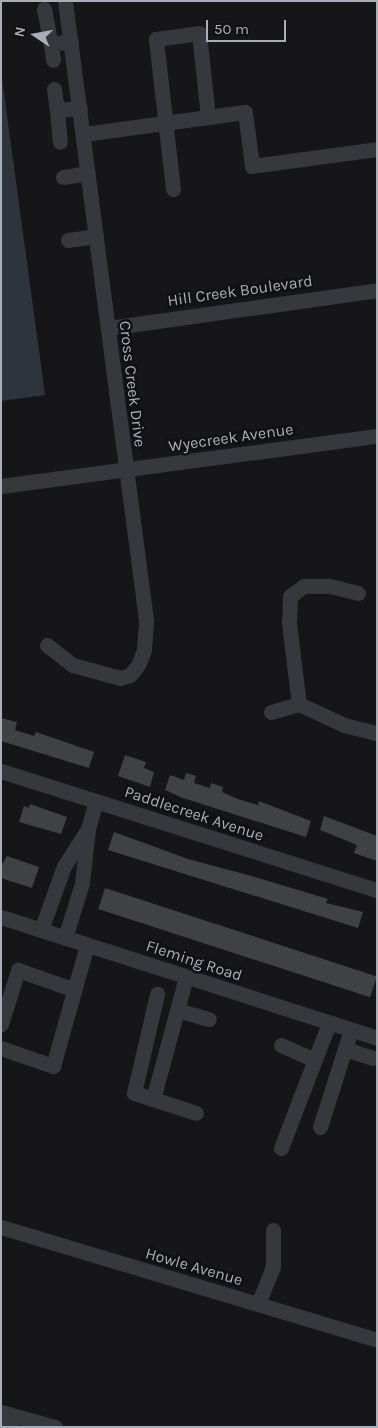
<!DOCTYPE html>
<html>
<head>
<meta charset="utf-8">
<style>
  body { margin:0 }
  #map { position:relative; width:378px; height:1428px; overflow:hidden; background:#161618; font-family:Karla,sans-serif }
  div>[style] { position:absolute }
  .water>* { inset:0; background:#2c353c }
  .building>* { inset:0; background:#404145; transform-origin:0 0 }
  .minor>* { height:15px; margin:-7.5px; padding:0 7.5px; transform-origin:7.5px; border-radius:7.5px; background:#37383d }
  span { translate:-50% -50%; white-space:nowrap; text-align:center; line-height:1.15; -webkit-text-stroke:5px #111113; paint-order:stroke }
  .street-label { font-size:16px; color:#a8adb8 }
  .frame { position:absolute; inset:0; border:2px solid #a8adb8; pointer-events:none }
  .north { position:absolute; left:10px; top:10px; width:50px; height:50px; -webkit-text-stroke:4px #111113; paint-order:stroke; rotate:282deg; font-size:14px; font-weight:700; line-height:20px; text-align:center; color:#a8adb8 }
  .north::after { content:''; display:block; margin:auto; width:18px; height:22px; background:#a8adb8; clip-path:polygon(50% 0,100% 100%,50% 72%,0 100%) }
  .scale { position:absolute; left:206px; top:20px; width:80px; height:22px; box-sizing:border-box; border:2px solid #a8adb8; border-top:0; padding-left:6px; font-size:15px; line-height:18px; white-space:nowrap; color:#a8adb8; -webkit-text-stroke:4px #111113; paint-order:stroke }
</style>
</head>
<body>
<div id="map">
  <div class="water">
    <i style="clip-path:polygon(1px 71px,45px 395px,1px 401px)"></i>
  </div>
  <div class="building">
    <i style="clip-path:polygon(1px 718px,17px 722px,15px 730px,34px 736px,36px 732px,94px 752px,89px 768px,1px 741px)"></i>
    <i style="clip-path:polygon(125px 755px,146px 762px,144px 768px,154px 772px,150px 787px,118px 776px)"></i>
    <i style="clip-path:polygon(186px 773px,196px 776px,194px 783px,210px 788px,211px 783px,223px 787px,222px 792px,238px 799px,258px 805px,259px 801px,311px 821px,306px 837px,180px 797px,165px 790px,170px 775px,184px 780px)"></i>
    <i style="clip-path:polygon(30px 804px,67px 817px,61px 834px,19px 822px,24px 806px,29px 808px)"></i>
    <i style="clip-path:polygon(324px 816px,377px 836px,377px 861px,354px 853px,357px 845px,320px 830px)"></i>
    <i style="clip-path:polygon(114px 832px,188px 859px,255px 877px,328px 899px,326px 903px,363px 912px,358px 928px,108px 850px)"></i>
    <i style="clip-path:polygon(7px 856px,39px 867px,32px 888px,1px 878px,1px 866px)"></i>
    <i style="left:105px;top:888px;width:286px;height:22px;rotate:18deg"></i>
  </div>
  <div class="minor">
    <i style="left:44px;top:9px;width:36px;rotate:79deg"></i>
    <i style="left:51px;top:44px;width:20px;rotate:-9deg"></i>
    <i style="left:51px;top:44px;width:16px;rotate:83deg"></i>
    <i style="left:54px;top:89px;width:21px;rotate:82deg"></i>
    <i style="left:57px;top:110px;width:23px;rotate:-5deg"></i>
    <i style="left:57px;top:110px;width:32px;rotate:85deg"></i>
    <i style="left:84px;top:134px;width:162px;rotate:-7.8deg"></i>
    <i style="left:245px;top:112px;width:54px;rotate:82.6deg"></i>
    <i style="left:252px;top:166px;width:126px;rotate:-7.7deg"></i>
    <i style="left:63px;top:177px;width:25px;rotate:-9deg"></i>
    <i style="left:173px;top:189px;width:151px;rotate:-96.5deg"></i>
    <i style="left:156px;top:39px;width:43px;rotate:-7.9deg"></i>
    <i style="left:199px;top:33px;width:84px;rotate:83.9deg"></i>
    <i style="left:68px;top:240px;width:28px;rotate:-8deg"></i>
    <i style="left:108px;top:328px;width:272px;rotate:-8deg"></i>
    <i style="left:1px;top:486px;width:379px;rotate:-7.6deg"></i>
    <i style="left:358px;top:593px;width:30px;rotate:-166deg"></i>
    <i style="left:329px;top:586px;width:25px;rotate:180deg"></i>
    <i style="left:304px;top:586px;width:17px;rotate:144deg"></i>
    <i style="left:290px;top:596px;width:27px;rotate:92deg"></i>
    <i style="left:289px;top:623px;width:82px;rotate:83deg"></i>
    <i style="left:299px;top:704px;width:50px;rotate:25deg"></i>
    <i style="left:344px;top:725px;width:34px;rotate:14deg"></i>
    <i style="left:47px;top:645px;width:33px;rotate:38deg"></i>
    <i style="left:73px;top:665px;width:49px;rotate:15.5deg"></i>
    <i style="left:120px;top:678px;width:10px;rotate:-17deg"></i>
    <i style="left:130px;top:675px;width:13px;rotate:-51deg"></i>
    <i style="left:138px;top:665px;width:16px;rotate:-68deg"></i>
    <i style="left:144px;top:650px;width:30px;rotate:-86deg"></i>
    <i style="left:146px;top:620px;width:624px;rotate:-97.46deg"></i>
    <i style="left:271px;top:712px;width:29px;rotate:-16deg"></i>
    <i style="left:1px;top:771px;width:394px;rotate:17.6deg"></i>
    <i style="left:1px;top:917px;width:395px;rotate:17.8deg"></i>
    <i style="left:41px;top:930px;width:68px;rotate:-70.2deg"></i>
    <i style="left:64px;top:866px;width:44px;rotate:-57deg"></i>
    <i style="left:65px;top:938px;width:58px;rotate:-72.8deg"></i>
    <i style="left:82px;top:883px;width:54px;rotate:-83.7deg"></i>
    <i style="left:88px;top:829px;width:29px;rotate:-74deg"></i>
    <i style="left:186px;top:977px;width:126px;rotate:105.1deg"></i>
    <i style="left:153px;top:1099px;width:45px;rotate:18deg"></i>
    <i style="left:177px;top:1010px;width:33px;rotate:16deg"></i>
    <i style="left:1px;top:1024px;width:57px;rotate:-72.5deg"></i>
    <i style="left:18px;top:970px;width:60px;rotate:19.3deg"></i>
    <i style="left:281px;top:1045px;width:37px;rotate:24deg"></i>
    <i style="left:1px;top:1048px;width:55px;rotate:19.1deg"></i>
    <i style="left:53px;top:1066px;width:126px;rotate:-74.3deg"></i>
    <i style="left:345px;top:1049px;width:29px;rotate:18deg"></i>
    <i style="left:153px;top:1099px;width:20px;rotate:-162deg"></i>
    <i style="left:134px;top:1093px;width:102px;rotate:-76.9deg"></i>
    <i style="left:320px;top:1127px;width:102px;rotate:-72.3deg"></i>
    <i style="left:281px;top:1148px;width:134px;rotate:-69deg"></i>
    <i style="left:1px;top:1227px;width:393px;rotate:16.7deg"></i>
    <i style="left:258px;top:1304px;width:40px;rotate:-68deg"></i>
    <i style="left:273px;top:1267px;width:37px;rotate:-90deg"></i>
    <i style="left:1px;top:1412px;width:56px;rotate:15.5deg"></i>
    <i style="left:1px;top:1424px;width:11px;rotate:15deg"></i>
  </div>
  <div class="street-label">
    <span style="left:240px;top:291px;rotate:-8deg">Hill Creek Boulevard</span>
    <span style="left:132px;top:384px;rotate:83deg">Cross Creek Drive</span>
    <span style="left:231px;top:438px;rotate:-8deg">Wyecreek Avenue</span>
    <span style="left:194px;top:814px;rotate:18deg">Paddlecreek Avenue</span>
    <span style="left:194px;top:961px;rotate:18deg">Fleming Road</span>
    <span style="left:194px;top:1267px;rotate:16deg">Howle Avenue</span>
  </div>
  <div class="frame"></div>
  <div class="north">N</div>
  <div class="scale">50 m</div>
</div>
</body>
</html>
